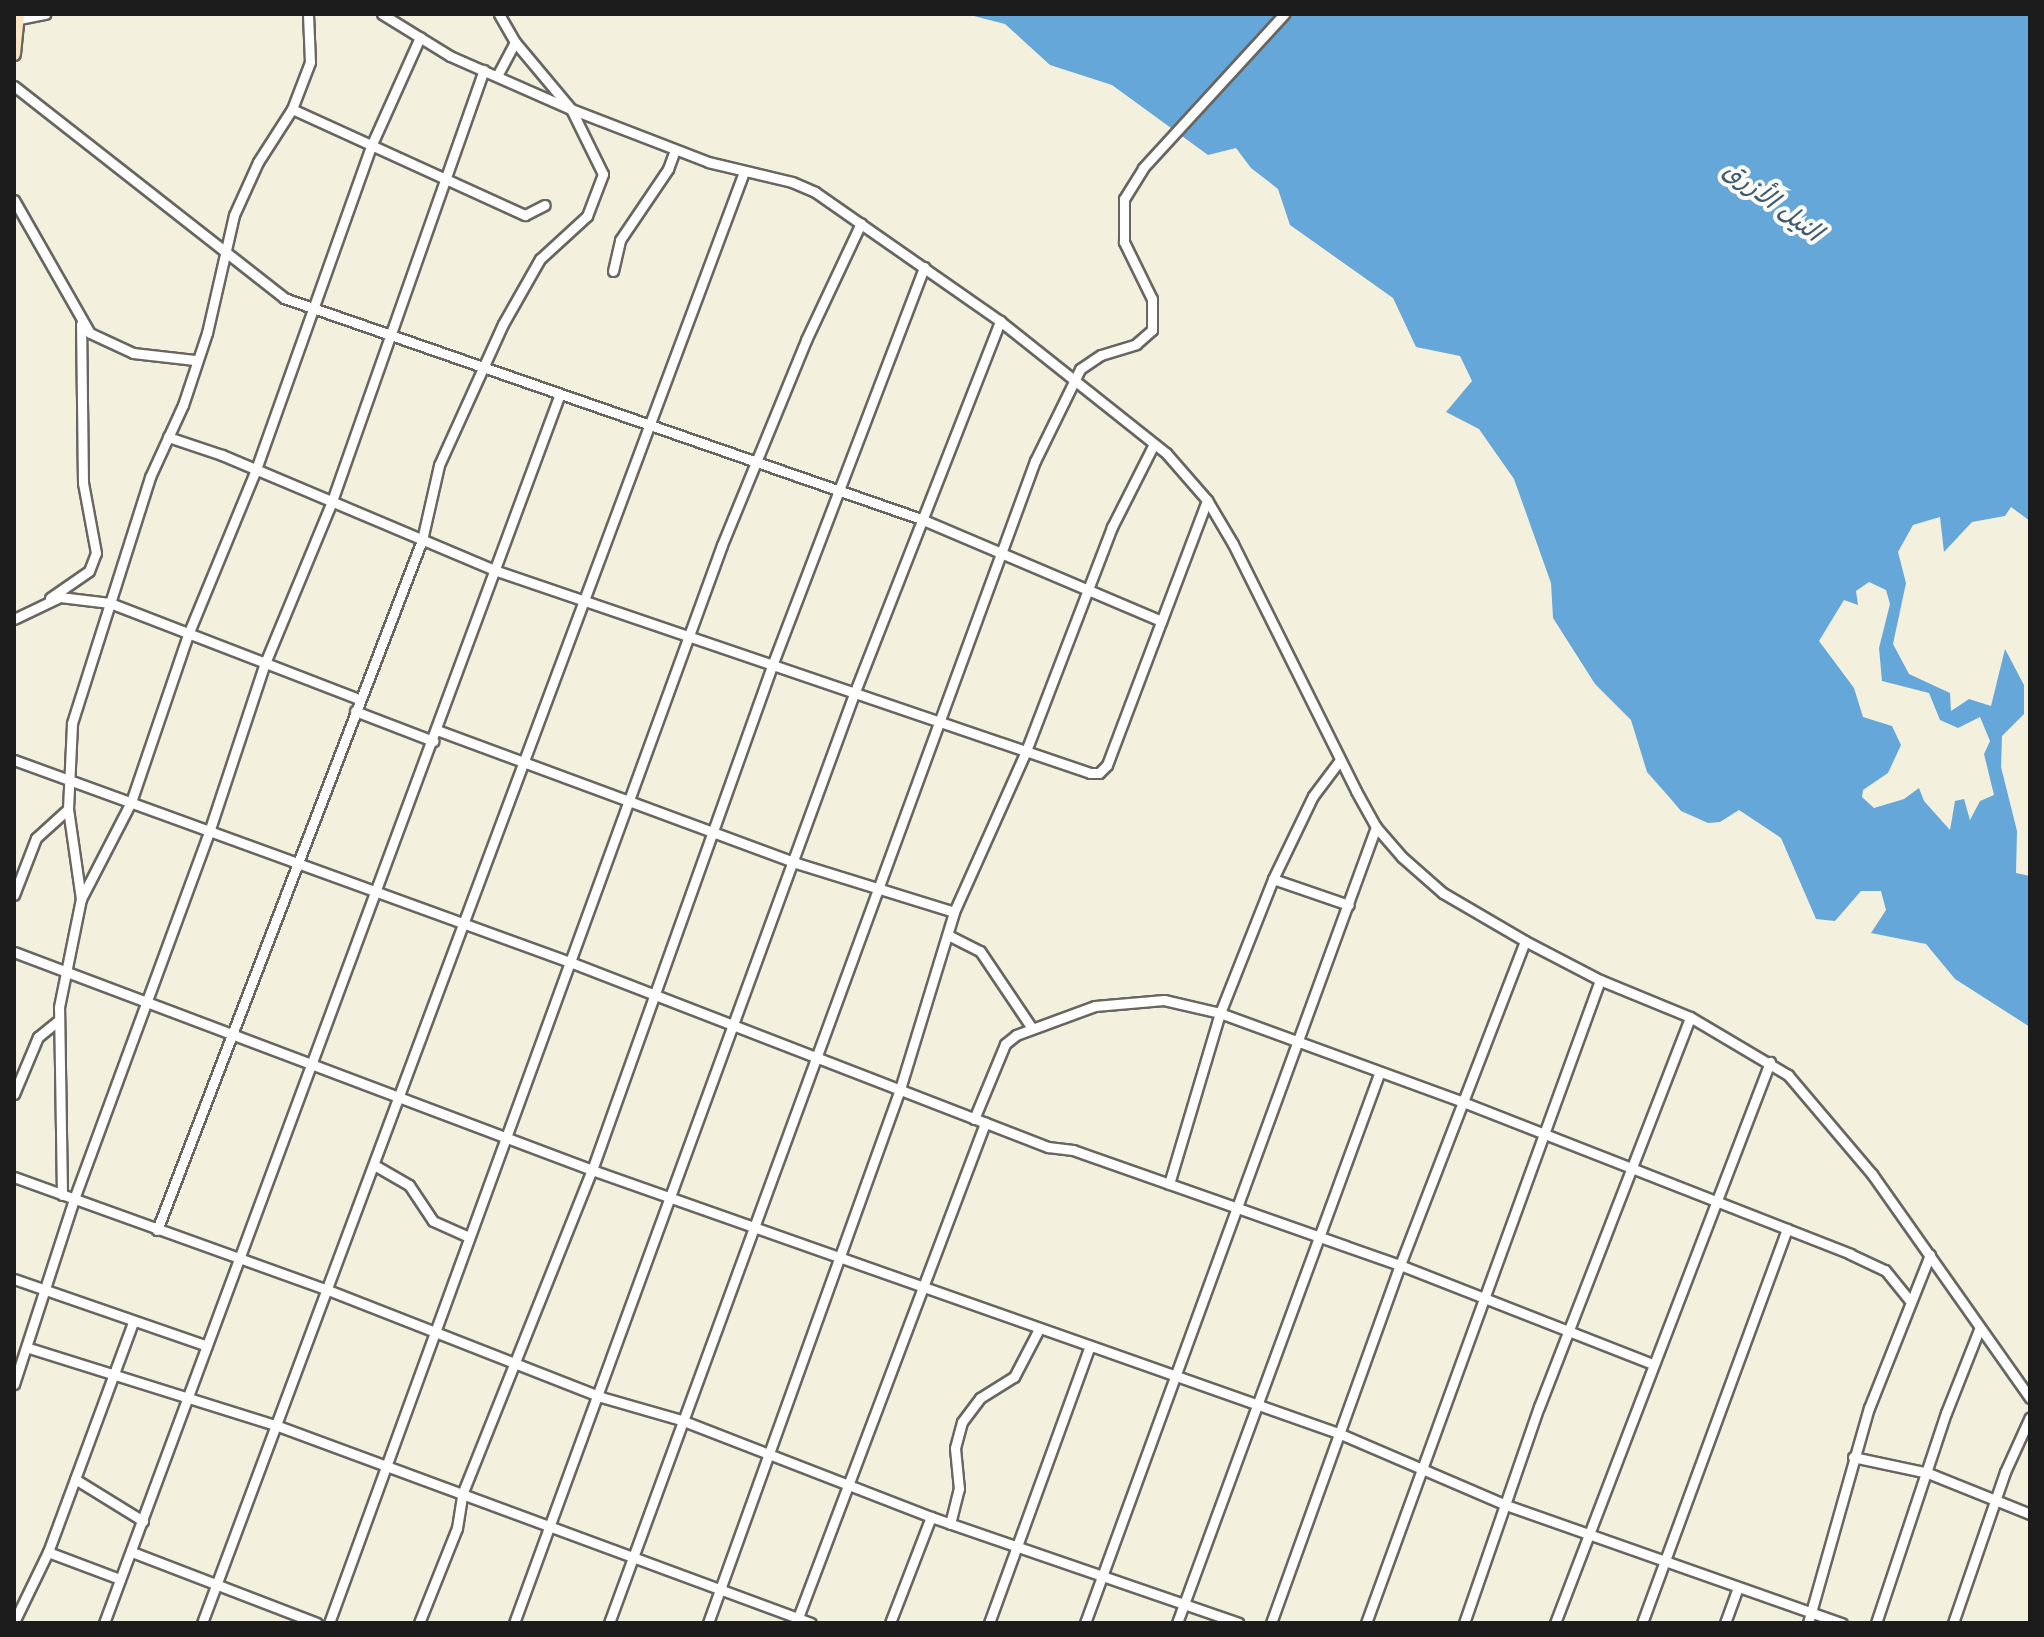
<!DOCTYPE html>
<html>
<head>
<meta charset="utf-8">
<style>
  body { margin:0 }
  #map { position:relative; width:2044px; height:1637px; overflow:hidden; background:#f4f0de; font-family:"Balsamiq Sans","Playpen Sans Arabic",sans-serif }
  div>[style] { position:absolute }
  .water>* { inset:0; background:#66a7da }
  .roads { filter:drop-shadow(2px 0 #686660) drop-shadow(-2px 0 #686660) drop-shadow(0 2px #686660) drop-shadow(0 -2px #686660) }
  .minor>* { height:9px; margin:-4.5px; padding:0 4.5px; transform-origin:4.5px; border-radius:4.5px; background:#fff }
  .secondary>* { height:12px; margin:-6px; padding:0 6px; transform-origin:6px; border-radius:6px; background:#fce5c4 }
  span { translate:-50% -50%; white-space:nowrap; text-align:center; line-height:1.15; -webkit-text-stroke:8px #fdfcf7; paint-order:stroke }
  .water-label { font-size:26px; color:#3d5b71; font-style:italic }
  .frame { position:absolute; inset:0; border:16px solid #1c1c1c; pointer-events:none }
</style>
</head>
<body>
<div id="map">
  <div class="water">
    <i style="clip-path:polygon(evenodd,966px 14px,2030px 14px,2030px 521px,2011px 507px,2005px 516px,1972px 522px,1944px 552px,1940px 517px,1913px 525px,1898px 552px,1906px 583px,1893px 644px,1909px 674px,1950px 693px,1951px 711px,1969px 699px,1991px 706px,2005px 649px,2024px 685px,2024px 714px,2002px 736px,2001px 767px,2017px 831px,2016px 873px,2030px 876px,2030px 1027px,1955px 979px,1926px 944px,1871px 933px,1886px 910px,1881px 891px,1861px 891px,1835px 921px,1816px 919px,1781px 838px,1739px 810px,1720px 822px,1708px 823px,1681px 811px,1670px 798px,1647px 772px,1631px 720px,1595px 684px,1553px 618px,1551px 583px,1514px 479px,1479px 429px,1446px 412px,1472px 381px,1460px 356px,1416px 347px,1393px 298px,1290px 225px,1278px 189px,1251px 168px,1236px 148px,1208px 155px,1112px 85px,1050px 65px,1005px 24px,966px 14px,1869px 582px,1886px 590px,1890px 604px,1879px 648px,1882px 681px,1929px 693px,1940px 720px,1958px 728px,1980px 717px,1990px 741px,1984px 754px,1994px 795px,1980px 801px,1970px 820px,1964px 799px,1955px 801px,1950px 830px,1924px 801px,1919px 788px,1904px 799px,1874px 808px,1862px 797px,1863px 790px,1888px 773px,1901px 745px,1892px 726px,1863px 717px,1854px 688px,1819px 641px,1844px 600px,1858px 605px,1856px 591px,1869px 582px)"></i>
  </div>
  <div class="roads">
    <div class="minor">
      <i style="left:382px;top:14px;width:80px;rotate:31.7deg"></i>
      <i style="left:450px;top:56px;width:132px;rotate:23.7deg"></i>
      <i style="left:571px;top:109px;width:147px;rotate:21.1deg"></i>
      <i style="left:708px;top:162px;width:86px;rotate:13.4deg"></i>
      <i style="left:792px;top:182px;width:25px;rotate:23deg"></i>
      <i style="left:815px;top:192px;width:226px;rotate:34.9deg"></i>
      <i style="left:1000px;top:321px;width:212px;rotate:38.5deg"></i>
      <i style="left:1166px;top:453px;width:62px;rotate:48.9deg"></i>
      <i style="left:1207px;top:500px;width:51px;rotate:59.4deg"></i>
      <i style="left:1233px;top:544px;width:276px;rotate:63.5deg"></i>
      <i style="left:1356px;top:791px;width:41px;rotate:60.9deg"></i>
      <i style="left:1376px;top:827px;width:40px;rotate:49deg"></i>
      <i style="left:1402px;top:857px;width:55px;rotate:41.3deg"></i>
      <i style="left:1443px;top:893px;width:95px;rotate:30.3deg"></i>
      <i style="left:1525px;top:941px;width:85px;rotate:27.5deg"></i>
      <i style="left:1600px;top:980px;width:97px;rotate:22.3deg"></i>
      <i style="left:1690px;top:1017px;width:114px;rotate:30.6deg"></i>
      <i style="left:1788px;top:1075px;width:130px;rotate:49.7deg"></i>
      <i style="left:1872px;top:1174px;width:274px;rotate:54.8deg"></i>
      <i style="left:14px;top:20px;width:32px;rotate:-11deg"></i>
      <i style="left:497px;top:76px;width:38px;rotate:-62deg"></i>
      <i style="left:14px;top:86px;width:343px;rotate:38.1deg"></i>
      <i style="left:284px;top:298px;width:674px;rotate:19.13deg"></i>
      <i style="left:921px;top:519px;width:261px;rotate:23deg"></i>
      <i style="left:292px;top:109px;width:256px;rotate:24.5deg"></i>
      <i style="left:525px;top:215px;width:22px;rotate:-27deg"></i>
      <i style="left:14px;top:200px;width:153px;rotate:60.3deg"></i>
      <i style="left:90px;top:333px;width:47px;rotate:24.9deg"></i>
      <i style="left:133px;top:353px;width:62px;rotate:6.4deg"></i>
      <i style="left:613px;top:271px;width:32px;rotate:-77deg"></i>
      <i style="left:620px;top:240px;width:86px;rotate:-55.9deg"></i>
      <i style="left:668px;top:169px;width:20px;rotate:-70deg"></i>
      <i style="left:168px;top:437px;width:57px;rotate:18.4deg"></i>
      <i style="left:222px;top:455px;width:298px;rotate:22.9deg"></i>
      <i style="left:497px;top:571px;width:626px;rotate:18.81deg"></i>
      <i style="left:1090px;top:773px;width:9px"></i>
      <i style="left:1099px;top:773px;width:11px;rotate:-45deg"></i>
      <i style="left:1107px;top:765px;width:283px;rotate:-69.3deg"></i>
      <i style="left:50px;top:598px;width:47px;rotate:-34.7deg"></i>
      <i style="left:89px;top:571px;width:19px;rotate:-69deg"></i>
      <i style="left:96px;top:553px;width:71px;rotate:-100.5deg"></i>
      <i style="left:83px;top:483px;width:159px;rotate:-90.7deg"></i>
      <i style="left:14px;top:619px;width:51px;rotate:-25.6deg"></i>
      <i style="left:60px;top:597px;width:50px;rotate:6.8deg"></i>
      <i style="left:110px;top:603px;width:267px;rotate:21.1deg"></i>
      <i style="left:355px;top:711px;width:84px;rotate:21deg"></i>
      <i style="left:437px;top:730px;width:383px;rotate:20.3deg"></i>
      <i style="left:796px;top:863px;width:165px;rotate:17.2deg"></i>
      <i style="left:14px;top:760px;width:592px;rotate:19.97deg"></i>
      <i style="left:570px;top:962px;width:513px;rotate:21.16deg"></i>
      <i style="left:1048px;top:1147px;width:25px;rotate:7deg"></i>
      <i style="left:1073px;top:1150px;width:347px;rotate:19.4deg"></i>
      <i style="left:1400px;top:1265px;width:272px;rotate:21.4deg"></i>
      <i style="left:1273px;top:879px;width:80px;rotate:18.9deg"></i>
      <i style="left:14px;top:895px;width:61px;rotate:-68.9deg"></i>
      <i style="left:36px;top:838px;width:43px;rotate:-42.2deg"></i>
      <i style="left:81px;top:899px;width:109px;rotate:-62.7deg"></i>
      <i style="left:131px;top:802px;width:180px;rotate:-71.2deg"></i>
      <i style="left:189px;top:632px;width:173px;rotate:-67.6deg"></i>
      <i style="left:255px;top:472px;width:348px;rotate:-70.4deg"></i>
      <i style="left:372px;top:144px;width:117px;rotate:-65.8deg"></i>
      <i style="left:948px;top:935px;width:36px;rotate:27deg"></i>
      <i style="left:980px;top:951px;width:92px;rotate:56.1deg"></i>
      <i style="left:14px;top:952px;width:618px;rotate:20.66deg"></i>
      <i style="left:592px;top:1170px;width:791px;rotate:19.42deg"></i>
      <i style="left:1338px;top:1433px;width:183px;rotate:23.2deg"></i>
      <i style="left:1506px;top:1505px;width:356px;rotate:19.4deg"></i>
      <i style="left:14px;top:1094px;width:62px;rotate:-67.2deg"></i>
      <i style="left:38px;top:1037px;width:27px;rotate:-39deg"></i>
      <i style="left:974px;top:1119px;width:81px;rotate:-67.5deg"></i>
      <i style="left:1005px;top:1044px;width:14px;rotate:-39deg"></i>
      <i style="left:1016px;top:1035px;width:84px;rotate:-20.2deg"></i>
      <i style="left:1095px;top:1006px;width:69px;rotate:-5deg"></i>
      <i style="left:1164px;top:1000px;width:57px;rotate:13.1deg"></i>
      <i style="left:1220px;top:1013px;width:259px;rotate:20.1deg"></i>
      <i style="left:1463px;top:1102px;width:416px;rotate:21.4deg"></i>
      <i style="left:1850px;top:1254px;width:38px;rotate:25deg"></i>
      <i style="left:1885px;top:1270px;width:38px;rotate:51deg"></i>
      <i style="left:376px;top:1166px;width:38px;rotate:30deg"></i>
      <i style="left:409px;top:1185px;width:43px;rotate:56.3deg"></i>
      <i style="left:433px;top:1221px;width:39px;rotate:24deg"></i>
      <i style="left:14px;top:1177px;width:334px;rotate:19.8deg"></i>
      <i style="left:328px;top:1290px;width:293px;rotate:21.4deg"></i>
      <i style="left:601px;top:1397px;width:83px;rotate:16deg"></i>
      <i style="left:681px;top:1420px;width:268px;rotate:21.2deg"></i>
      <i style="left:931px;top:1517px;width:325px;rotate:19deg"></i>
      <i style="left:1169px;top:1184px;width:178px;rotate:-73.4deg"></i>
      <i style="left:1220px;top:1013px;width:144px;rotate:-68.4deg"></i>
      <i style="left:1273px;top:879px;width:92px;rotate:-64.3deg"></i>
      <i style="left:1313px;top:796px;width:45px;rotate:-53.1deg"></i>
      <i style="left:62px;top:1195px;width:188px;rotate:-90.9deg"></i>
      <i style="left:59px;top:1007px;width:110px;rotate:-78.5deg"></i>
      <i style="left:81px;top:899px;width:91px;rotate:-98.2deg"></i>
      <i style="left:68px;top:809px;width:86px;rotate:-87.3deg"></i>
      <i style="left:72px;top:723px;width:258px;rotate:-72.4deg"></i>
      <i style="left:150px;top:477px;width:79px;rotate:-65.4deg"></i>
      <i style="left:183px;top:405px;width:76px;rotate:-71.6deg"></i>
      <i style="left:207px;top:333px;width:121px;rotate:-77.1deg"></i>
      <i style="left:234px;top:215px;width:58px;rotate:-65.6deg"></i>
      <i style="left:258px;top:162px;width:63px;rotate:-57.3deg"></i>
      <i style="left:292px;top:109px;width:50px;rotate:-69deg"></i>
      <i style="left:310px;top:62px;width:48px;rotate:-92.4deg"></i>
      <i style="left:157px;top:1230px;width:739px;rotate:-68.99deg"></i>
      <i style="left:422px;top:540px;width:77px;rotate:-77.2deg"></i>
      <i style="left:439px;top:465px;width:155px;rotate:-65.6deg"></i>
      <i style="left:503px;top:324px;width:75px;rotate:-60.4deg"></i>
      <i style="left:540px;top:259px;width:64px;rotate:-42.5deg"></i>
      <i style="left:587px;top:216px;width:45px;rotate:-69.1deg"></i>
      <i style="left:603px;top:174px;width:72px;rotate:-116.2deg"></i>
      <i style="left:571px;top:109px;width:87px;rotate:-129.9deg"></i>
      <i style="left:515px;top:42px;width:32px;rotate:-120deg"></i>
      <i style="left:14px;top:1279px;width:204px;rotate:19.1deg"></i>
      <i style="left:29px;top:1348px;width:261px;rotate:17.4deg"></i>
      <i style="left:278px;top:1426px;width:568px;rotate:20.28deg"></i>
      <i style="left:14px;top:1384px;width:194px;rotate:-72deg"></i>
      <i style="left:74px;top:1199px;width:391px;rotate:-69.8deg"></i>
      <i style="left:209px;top:832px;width:178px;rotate:-71.7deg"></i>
      <i style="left:265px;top:663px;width:175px;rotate:-67.5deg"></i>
      <i style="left:332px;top:501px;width:457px;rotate:-70.6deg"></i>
      <i style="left:1853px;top:1457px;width:77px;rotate:12deg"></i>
      <i style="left:1928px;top:1473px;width:110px;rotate:21.9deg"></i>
      <i style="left:75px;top:1479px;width:80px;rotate:31.7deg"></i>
      <i style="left:950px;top:1524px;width:36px;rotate:-76deg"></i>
      <i style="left:959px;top:1489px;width:41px;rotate:-95.6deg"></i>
      <i style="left:955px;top:1448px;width:27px;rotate:-75deg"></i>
      <i style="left:962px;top:1422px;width:30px;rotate:-53deg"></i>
      <i style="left:980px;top:1398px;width:40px;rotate:-32deg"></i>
      <i style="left:1014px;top:1377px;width:54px;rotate:-62.5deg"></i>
      <i style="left:48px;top:1552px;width:77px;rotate:20.6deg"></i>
      <i style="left:132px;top:1552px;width:198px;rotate:21deg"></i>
      <i style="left:14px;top:1622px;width:78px;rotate:-64.1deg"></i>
      <i style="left:48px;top:1552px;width:245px;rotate:-69.7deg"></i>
      <i style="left:104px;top:1623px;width:1309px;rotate:-69.65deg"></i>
      <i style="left:202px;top:1623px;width:1549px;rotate:-69.52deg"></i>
      <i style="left:329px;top:1623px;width:1147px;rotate:-69.97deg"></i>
      <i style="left:722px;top:545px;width:222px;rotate:-67.7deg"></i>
      <i style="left:806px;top:340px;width:129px;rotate:-64.8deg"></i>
      <i style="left:419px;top:1623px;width:102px;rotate:-68.2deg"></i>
      <i style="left:457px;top:1528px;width:36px;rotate:-81deg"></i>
      <i style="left:463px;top:1492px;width:347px;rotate:-68.2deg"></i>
      <i style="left:592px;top:1170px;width:538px;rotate:-70.35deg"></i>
      <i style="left:773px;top:663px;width:424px;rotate:-69.1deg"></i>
      <i style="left:514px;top:1623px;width:989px;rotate:-69.9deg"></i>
      <i style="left:854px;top:694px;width:401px;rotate:-68.6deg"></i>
      <i style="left:609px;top:1623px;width:1238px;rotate:-69.87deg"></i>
      <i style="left:1035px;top:461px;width:102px;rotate:-63.9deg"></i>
      <i style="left:1080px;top:369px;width:25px;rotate:-34deg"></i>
      <i style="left:1101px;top:355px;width:37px;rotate:-17deg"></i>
      <i style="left:1136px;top:344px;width:21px;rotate:-41deg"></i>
      <i style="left:1152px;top:330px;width:31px;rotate:-90deg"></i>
      <i style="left:1152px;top:299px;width:64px;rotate:-116.2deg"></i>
      <i style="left:1124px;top:242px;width:43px;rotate:-90deg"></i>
      <i style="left:1124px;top:199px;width:36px;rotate:-58deg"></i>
      <i style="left:1143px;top:168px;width:209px;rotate:-47.5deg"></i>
      <i style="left:708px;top:1623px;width:567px;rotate:-70.22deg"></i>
      <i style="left:900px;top:1089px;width:185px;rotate:-73deg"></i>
      <i style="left:954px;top:912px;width:176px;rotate:-65.9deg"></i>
      <i style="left:1026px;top:751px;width:240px;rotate:-69deg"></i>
      <i style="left:1112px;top:527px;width:93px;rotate:-63.2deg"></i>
      <i style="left:796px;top:1623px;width:535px;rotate:-69.29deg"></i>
      <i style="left:890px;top:1623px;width:114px;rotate:-68.9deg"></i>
      <i style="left:989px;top:1623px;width:295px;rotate:-70deg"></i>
      <i style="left:1085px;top:1623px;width:848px;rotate:-69.92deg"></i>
      <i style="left:1177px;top:1623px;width:585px;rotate:-69.8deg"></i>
      <i style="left:1271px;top:1623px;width:381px;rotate:-70.2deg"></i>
      <i style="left:1400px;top:1265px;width:347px;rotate:-68.9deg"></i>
      <i style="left:1366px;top:1623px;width:684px;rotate:-70deg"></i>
      <i style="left:1464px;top:1623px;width:229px;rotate:-70.9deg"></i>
      <i style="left:1539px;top:1407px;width:418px;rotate:-68.8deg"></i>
      <i style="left:1555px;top:1623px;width:601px;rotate:-69.03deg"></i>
      <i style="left:1642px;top:1623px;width:420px;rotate:-69.8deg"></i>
      <i style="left:1725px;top:1623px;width:38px;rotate:-70deg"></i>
      <i style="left:1808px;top:1623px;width:223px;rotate:-74.2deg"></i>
      <i style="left:1869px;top:1408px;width:165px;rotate:-68.3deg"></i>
      <i style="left:1876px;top:1623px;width:221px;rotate:-71.6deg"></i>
      <i style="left:1946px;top:1413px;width:92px;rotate:-68.4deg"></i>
      <i style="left:1953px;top:1623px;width:160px;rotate:-71deg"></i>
      <i style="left:2005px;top:1472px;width:60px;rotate:-65.6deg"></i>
    </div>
    <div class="secondary">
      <i style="left:14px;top:54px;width:40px;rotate:-84.3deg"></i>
    </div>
  </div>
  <div class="water-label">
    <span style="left:1772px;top:202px;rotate:37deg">النيل الأزرق</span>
  </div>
  <div class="frame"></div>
</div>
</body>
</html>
